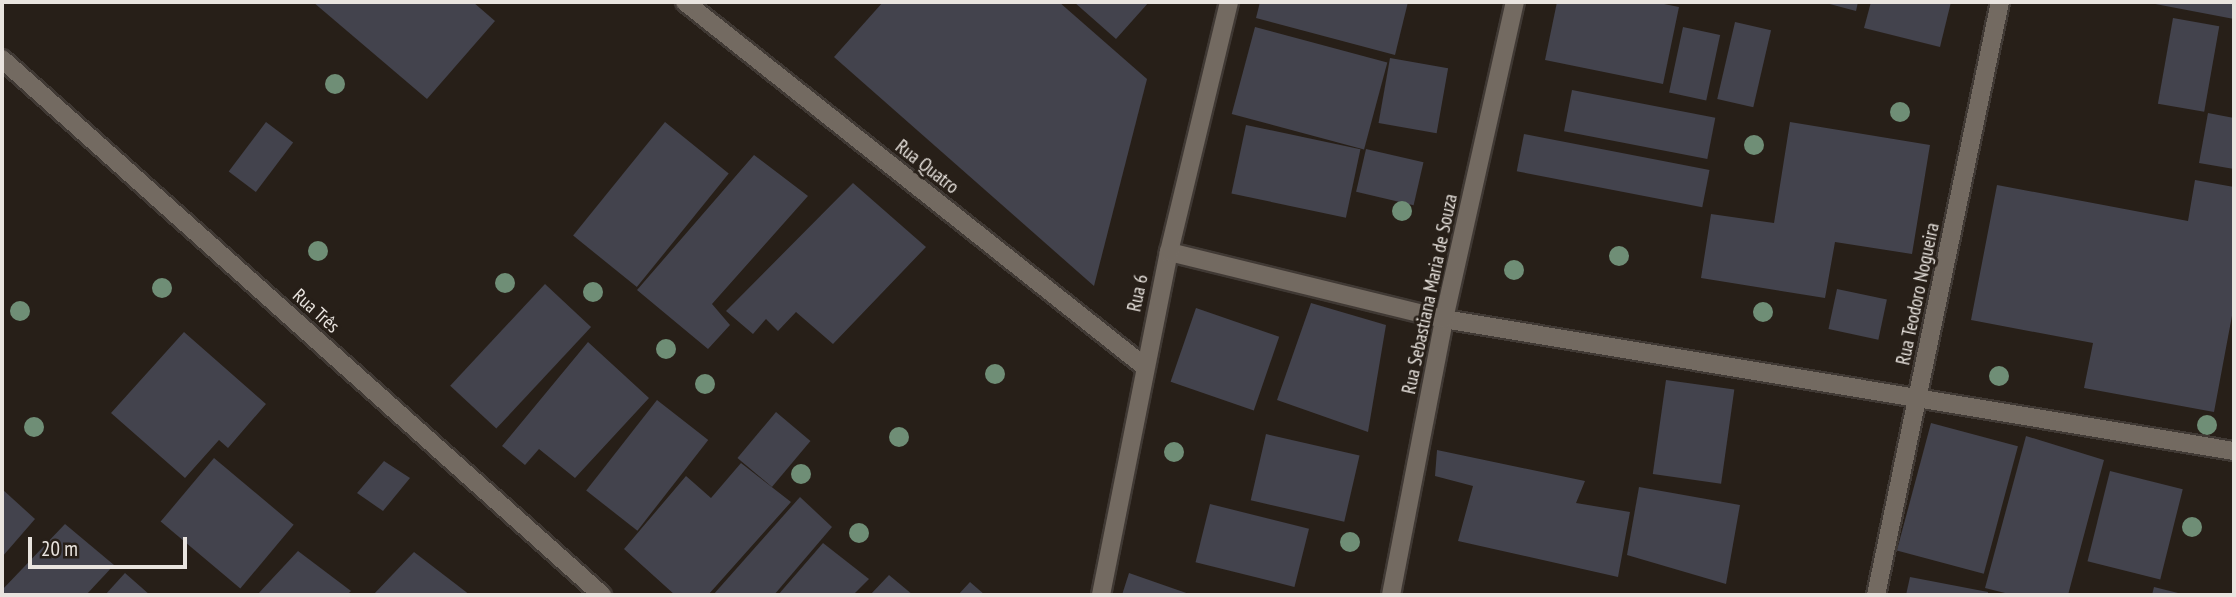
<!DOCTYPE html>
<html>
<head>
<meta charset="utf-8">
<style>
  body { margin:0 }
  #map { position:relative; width:2236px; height:597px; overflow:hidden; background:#271f18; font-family:"PT Sans Narrow",sans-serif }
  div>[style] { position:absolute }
  .building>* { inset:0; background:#43434d; transform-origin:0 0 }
  .roads { filter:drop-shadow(2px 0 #403934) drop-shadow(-2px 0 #403934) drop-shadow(0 2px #403934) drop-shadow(0 -2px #403934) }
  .minor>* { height:18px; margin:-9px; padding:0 9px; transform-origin:9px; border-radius:9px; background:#736a61 }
  .trees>* { width:20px; height:20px; margin:-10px; border-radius:50%; background:#6f8e76 }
  span { translate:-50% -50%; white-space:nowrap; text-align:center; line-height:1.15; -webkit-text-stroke:6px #271f18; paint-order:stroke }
  .street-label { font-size:19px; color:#e9e4df }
  .frame { position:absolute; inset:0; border:4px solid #e9e4df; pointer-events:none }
  .scale { position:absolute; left:28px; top:537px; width:159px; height:32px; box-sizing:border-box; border:4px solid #e9e4df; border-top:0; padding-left:9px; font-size:21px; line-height:24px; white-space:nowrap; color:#e9e4df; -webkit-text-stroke:5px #271f18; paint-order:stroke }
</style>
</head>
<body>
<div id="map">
  <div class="building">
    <i style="clip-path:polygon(313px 2px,473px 2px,495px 21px,427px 99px)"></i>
    <i style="clip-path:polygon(883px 2px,1059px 2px,1147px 79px,1094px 286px,834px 57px)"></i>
    <i style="clip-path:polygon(1074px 2px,1149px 2px,1116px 39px)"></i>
    <i style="clip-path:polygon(1260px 2px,1408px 2px,1395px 55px,1256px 18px)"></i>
    <i style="clip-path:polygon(1557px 2px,1654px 2px,1679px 7px,1663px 84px,1545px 60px)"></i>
    <i style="clip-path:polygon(1822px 2px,1858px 2px,1856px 11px)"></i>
    <i style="clip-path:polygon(1871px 2px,1951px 2px,1940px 47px,1864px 28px)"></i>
    <i style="clip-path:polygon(2150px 2px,2234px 2px,2234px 19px,2150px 3px)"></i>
    <i style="left:2173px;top:18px;width:47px;height:87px;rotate:10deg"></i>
    <i style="left:1735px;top:22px;width:37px;height:79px;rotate:13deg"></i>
    <i style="left:1255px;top:27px;width:137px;height:90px;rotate:15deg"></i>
    <i style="left:1683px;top:27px;width:38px;height:67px;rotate:12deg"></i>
    <i style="left:1390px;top:58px;width:59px;height:66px;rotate:10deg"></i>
    <i style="left:1572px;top:90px;width:146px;height:42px;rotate:11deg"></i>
    <i style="clip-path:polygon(2208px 113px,2234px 118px,2234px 169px,2199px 163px)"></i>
    <i style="left:266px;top:122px;width:34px;height:62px;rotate:37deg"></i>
    <i style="left:665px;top:122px;width:82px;height:146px;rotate:39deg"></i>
    <i style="clip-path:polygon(1790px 122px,1930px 145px,1912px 254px,1835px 242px,1825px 298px,1701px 278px,1711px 214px,1774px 223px)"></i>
    <i style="left:1246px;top:125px;width:117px;height:70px;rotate:12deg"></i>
    <i style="left:1524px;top:134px;width:189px;height:38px;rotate:11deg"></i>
    <i style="left:1366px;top:149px;width:59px;height:44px;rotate:13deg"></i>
    <i style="clip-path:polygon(754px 155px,808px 196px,712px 304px,730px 325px,708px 349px,637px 290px)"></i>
    <i style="clip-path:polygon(2195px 180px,2234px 187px,2234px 305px,2214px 412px,2084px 388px,2093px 343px,1971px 320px,1997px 185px,2188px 221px)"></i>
    <i style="clip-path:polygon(853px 183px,926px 247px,833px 344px,796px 312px,778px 331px,766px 319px,753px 334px,726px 311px)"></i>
    <i style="left:545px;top:284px;width:63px;height:139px;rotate:43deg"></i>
    <i style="left:1837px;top:289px;width:51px;height:41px;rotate:12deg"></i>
    <i style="clip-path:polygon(1311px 303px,1386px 325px,1368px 432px,1277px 400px)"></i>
    <i style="left:1196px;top:308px;width:88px;height:78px;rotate:19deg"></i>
    <i style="clip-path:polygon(184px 332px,266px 404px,228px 448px,219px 440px,185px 478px,111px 413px)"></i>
    <i style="clip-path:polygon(588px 342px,649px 398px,575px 478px,539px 449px,525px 465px,502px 446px)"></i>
    <i style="left:1666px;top:380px;width:69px;height:95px;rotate:8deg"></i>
    <i style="left:657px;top:400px;width:65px;height:115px;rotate:38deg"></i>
    <i style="left:776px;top:412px;width:45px;height:60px;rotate:40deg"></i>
    <i style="left:1931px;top:423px;width:90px;height:132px;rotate:15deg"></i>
    <i style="left:1266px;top:434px;width:96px;height:68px;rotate:13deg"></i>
    <i style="clip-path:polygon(2026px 436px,2104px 460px,2068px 595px,2013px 595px,1985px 588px)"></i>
    <i style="clip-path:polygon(1437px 450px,1585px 481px,1576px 503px,1630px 512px,1618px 577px,1458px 541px,1473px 486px,1435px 476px)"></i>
    <i style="left:214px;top:458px;width:104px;height:83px;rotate:40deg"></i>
    <i style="clip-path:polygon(384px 461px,410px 478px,383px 511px,357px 493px)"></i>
    <i style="clip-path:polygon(741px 463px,791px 502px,708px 595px,675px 595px,624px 549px,686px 476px,711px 498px)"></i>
    <i style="left:2110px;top:471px;width:75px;height:93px;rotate:14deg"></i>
    <i style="clip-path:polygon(1639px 487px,1740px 505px,1726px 584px,1627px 555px)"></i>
    <i style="clip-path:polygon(2px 489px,35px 519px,2px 557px)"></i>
    <i style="clip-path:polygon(800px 497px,832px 527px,774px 595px,713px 595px)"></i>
    <i style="left:1210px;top:504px;width:102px;height:60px;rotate:14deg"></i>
    <i style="clip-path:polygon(65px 524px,114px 565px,86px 595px,2px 595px,2px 590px)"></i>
    <i style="clip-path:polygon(823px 543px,869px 579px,853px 595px,778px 595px)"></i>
    <i style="clip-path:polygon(298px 551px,351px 591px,347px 595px,257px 595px)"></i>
    <i style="clip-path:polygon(414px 552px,470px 595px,373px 595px)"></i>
    <i style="clip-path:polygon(125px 573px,150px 595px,105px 595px)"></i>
    <i style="clip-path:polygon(1129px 573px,1192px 595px,1122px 595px)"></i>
    <i style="clip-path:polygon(889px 575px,913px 595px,870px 595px)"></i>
    <i style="clip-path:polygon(1910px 577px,1988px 592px,1988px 595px,1906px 595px)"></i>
    <i style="clip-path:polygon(970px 582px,985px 595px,958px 595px)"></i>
    <i style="clip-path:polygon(2154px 587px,2182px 594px,2182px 595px,2152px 595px)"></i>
  </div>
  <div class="roads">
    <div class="minor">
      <i style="left:685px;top:2px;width:586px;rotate:38.42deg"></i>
      <i style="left:2px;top:59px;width:805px;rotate:41.78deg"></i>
      <i style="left:1169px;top:252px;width:283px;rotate:13.7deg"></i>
      <i style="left:1444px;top:319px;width:801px;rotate:9.49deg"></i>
      <i style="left:1101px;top:595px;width:350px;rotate:-78.8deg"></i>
      <i style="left:1169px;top:252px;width:257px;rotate:-76.5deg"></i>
      <i style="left:1391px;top:595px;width:281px;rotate:-79.1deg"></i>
      <i style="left:1444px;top:319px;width:325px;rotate:-77.4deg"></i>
      <i style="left:1876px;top:595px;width:606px;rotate:-78.19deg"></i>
    </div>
  </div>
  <div class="trees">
    <i style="left:335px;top:84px"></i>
    <i style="left:1900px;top:112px"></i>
    <i style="left:1754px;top:145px"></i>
    <i style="left:1402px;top:211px"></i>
    <i style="left:318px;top:251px"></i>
    <i style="left:1619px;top:256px"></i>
    <i style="left:1514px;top:270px"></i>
    <i style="left:505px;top:283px"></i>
    <i style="left:162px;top:288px"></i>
    <i style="left:593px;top:292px"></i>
    <i style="left:20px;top:311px"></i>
    <i style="left:1763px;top:312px"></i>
    <i style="left:666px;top:349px"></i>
    <i style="left:995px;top:374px"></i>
    <i style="left:1999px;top:376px"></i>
    <i style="left:705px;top:384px"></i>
    <i style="left:2207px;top:425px"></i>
    <i style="left:34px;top:427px"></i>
    <i style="left:899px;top:437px"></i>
    <i style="left:1174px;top:452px"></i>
    <i style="left:801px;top:474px"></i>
    <i style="left:2192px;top:527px"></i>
    <i style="left:859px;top:533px"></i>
    <i style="left:1350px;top:542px"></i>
  </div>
  <div class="street-label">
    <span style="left:927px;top:167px;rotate:38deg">Rua Quatro</span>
    <span style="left:1138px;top:293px;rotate:-78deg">Rua 6</span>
    <span style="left:1430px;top:294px;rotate:-78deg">Rua Sebastiana Maria de Souza</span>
    <span style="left:1918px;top:294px;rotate:-78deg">Rua Teodoro Nogueira</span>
    <span style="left:316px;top:311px;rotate:42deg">Rua Três</span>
  </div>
  <div class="frame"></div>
  <div class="scale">20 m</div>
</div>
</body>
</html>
